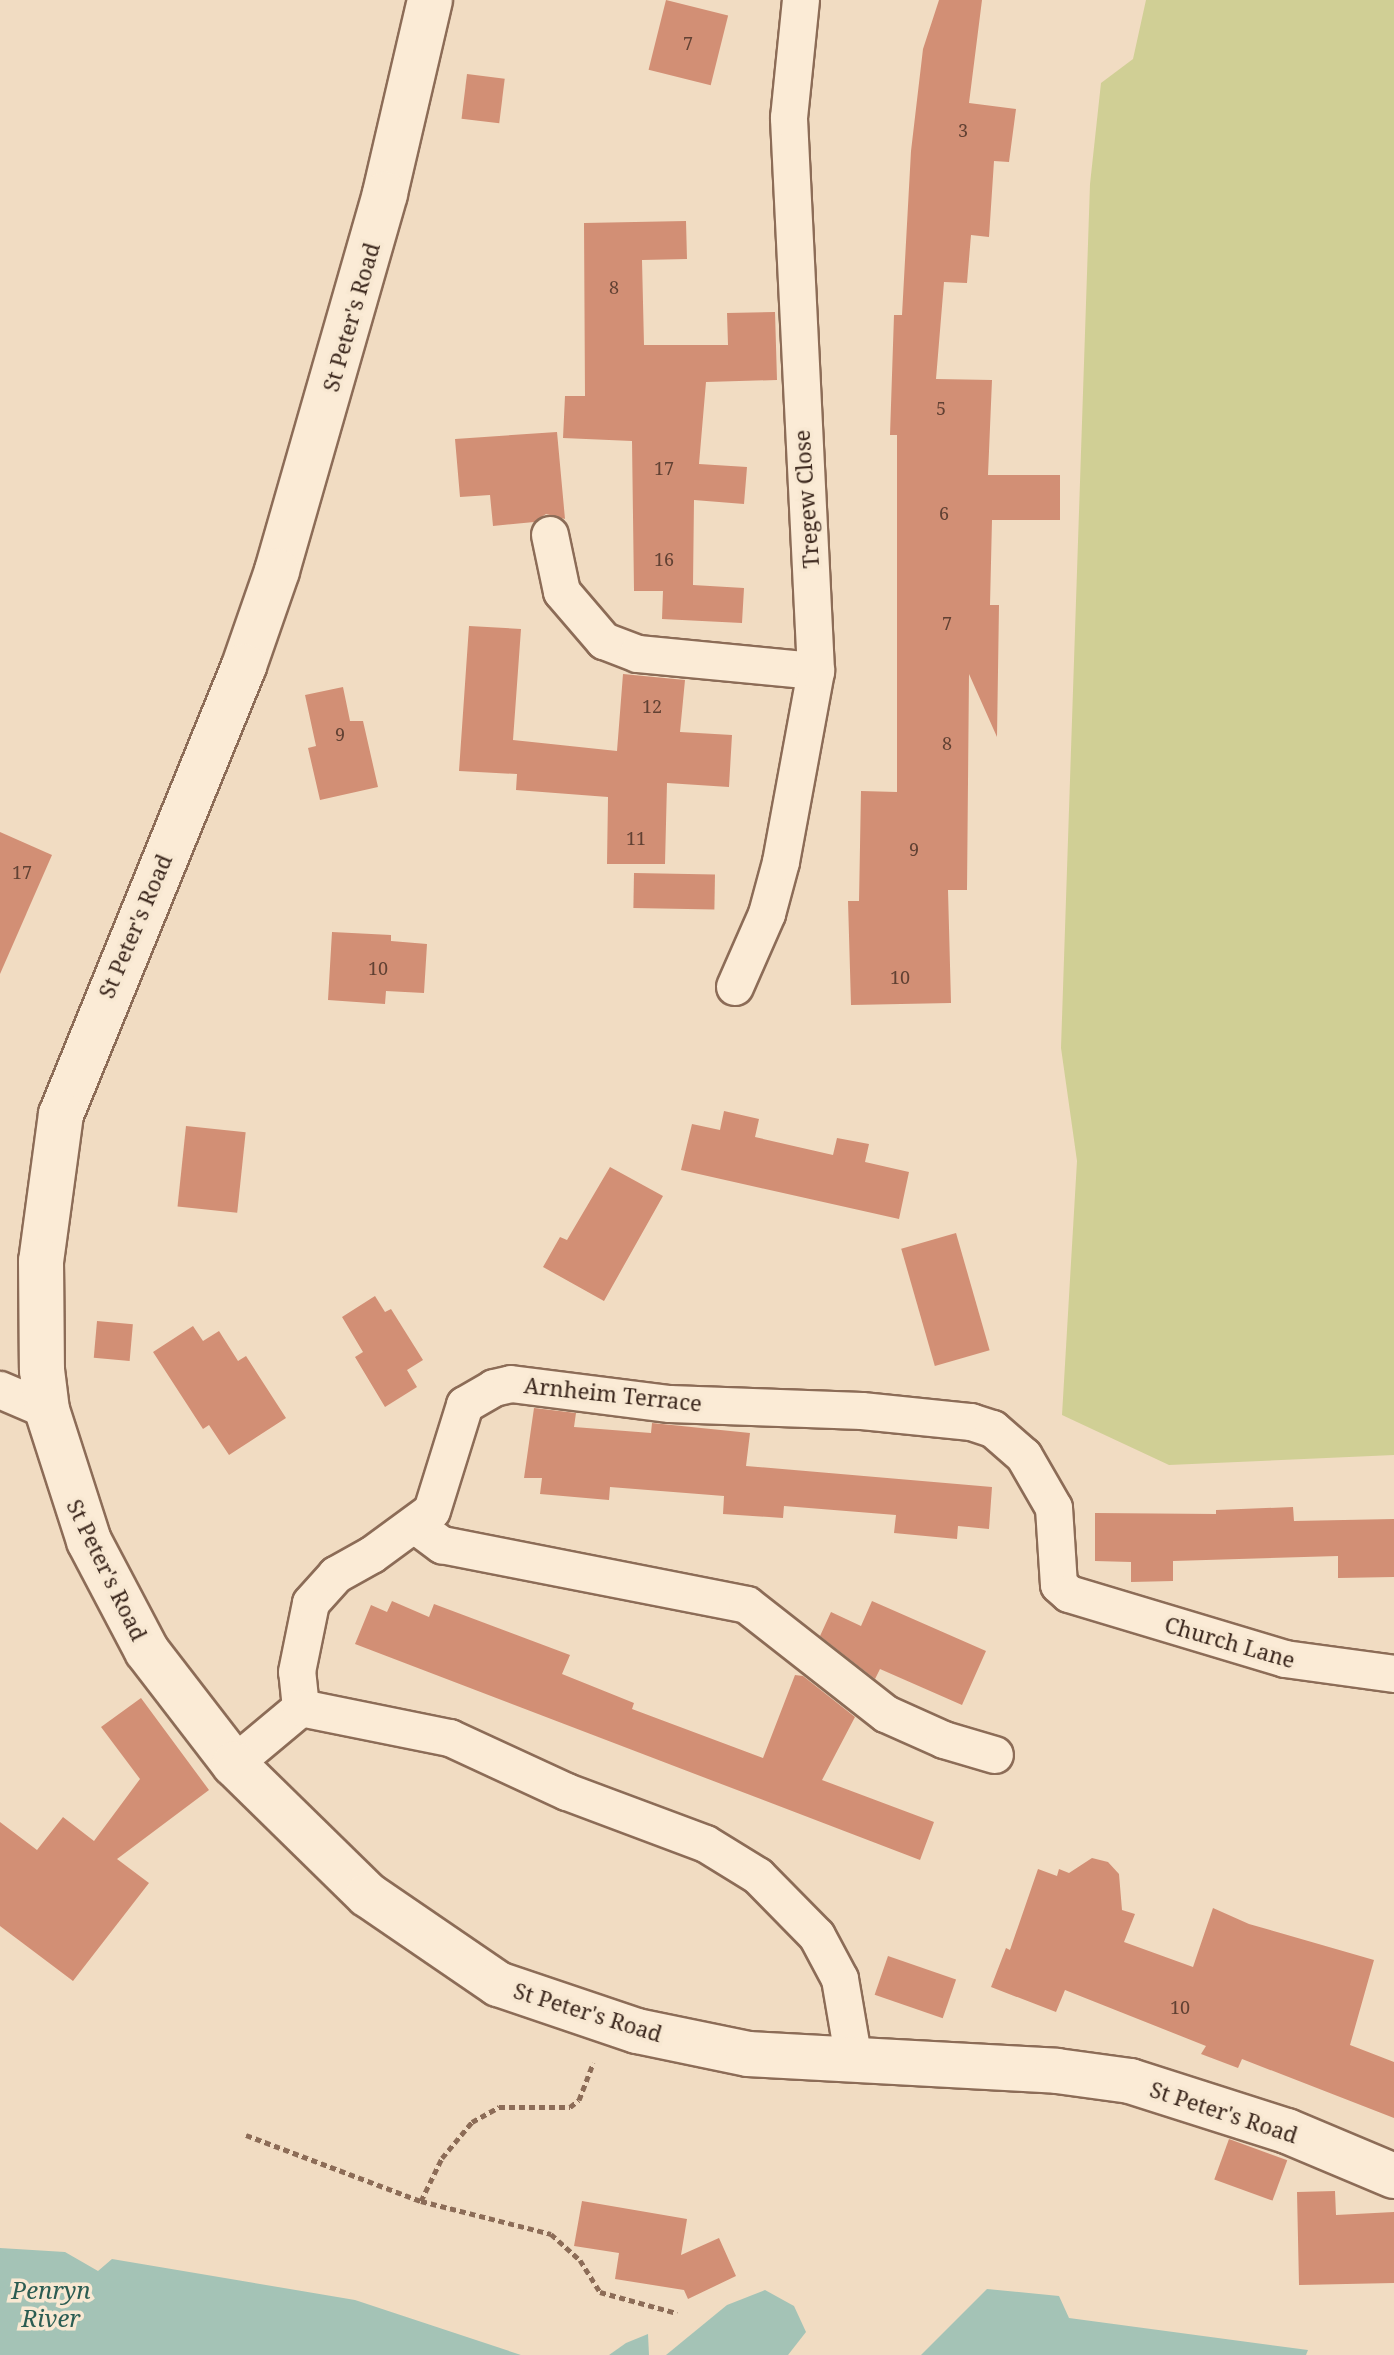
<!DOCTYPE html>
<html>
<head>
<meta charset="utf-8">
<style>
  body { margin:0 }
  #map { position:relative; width:1394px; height:2355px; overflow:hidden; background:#f1dcc2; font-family:"Noto Serif",serif }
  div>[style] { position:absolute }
  .green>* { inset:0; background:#d0cf95 }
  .water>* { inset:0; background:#a4c3b6 }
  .building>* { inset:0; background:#d28f75; transform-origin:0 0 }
  .path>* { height:5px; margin-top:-2.5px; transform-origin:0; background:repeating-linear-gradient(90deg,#8c6c57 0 6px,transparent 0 10px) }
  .roads { filter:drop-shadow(2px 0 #8c6c57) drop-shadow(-2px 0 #8c6c57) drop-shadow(0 2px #8c6c57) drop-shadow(0 -2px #8c6c57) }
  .minor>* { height:36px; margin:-18px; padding:0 18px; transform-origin:18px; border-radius:18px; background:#fbebd6 }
  .tertiary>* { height:44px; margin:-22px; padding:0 22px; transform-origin:22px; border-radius:22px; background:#fbebd6 }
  span { translate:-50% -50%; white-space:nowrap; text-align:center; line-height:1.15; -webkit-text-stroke:7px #f8e8d2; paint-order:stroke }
  .number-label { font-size:18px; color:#614133 }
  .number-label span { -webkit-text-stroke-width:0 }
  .street-label { font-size:22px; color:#3b271d }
  .water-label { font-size:24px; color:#2b5c52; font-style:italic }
</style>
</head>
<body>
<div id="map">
  <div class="green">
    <i style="clip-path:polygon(1146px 0,1394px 0,1394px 1455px,1169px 1465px,1062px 1415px,1077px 1161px,1061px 1048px,1090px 184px,1101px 83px,1133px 59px)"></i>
  </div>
  <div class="water">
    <i style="clip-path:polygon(0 2248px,65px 2252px,98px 2271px,112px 2259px,355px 2300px,521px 2355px,0 2355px)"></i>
    <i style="clip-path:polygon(987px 2289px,1059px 2296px,1069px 2318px,1308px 2350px,1306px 2355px,921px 2355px)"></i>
    <i style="clip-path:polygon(765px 2290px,794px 2306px,806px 2332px,788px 2355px,666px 2355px,727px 2305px)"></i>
    <i style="clip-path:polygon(648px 2334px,649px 2355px,609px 2355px,626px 2343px)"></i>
  </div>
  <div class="building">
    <i style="left:666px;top:0;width:64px;height:72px;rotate:14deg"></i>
    <i style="clip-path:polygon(939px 0,982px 0,969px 103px,1016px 109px,1009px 162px,994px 161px,989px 237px,971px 235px,967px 283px,944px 282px,936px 379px,992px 380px,988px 475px,1060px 475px,1060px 520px,992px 520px,990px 605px,999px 605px,997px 737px,969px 674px,967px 890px,948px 890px,951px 1003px,851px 1005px,848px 901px,859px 901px,861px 791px,897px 792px,897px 435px,890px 435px,894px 315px,902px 315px,911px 151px,923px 49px)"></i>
    <i style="left:467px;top:74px;width:38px;height:45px;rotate:7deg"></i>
    <i style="clip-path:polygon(686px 221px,687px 259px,642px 260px,644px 345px,728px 345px,727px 313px,775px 312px,777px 380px,706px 382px,699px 464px,747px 467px,744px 504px,694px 500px,693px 585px,744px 588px,742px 623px,662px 619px,663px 591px,634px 591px,632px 441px,563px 438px,565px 396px,585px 396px,584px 223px)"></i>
    <i style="clip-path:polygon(557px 432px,565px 519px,546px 514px,534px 522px,493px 526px,490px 495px,460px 497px,455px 439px)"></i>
    <i style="clip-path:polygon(469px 626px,521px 629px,513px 740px,617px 751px,623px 674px,685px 680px,680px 732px,732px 735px,729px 787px,667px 783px,665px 864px,607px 864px,608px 797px,516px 790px,517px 774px,459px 771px)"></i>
    <i style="clip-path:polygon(343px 687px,350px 721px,363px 721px,378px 787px,320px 800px,308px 748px,316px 746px,305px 695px)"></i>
    <i style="clip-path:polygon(0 832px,52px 855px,0 974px)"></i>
    <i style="left:634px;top:873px;width:81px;height:35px;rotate:1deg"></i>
    <i style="clip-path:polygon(332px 932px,391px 935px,391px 941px,427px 944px,424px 993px,386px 991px,385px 1004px,328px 1000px)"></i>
    <i style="clip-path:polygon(724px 1111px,759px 1119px,755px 1137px,798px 1147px,833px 1155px,837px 1138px,869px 1144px,865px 1162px,909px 1172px,899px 1219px,681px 1170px,692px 1124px,720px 1130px)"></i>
    <i style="left:186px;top:1126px;width:60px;height:81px;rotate:6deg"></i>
    <i style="clip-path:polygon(610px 1167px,663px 1196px,604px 1301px,543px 1267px,560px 1237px,567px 1240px)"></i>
    <i style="left:956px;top:1233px;width:122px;height:57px;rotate:74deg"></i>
    <i style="clip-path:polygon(375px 1296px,385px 1312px,391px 1309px,423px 1360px,407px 1370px,417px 1387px,385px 1407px,355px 1357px,363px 1352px,342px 1317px)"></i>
    <i style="left:97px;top:1321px;width:36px;height:37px;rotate:5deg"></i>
    <i style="clip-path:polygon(193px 1326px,203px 1341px,219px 1331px,238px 1361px,246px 1356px,286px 1418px,229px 1455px,209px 1425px,203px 1429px,153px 1352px)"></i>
    <i style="clip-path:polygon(534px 1408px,576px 1413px,574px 1427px,651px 1433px,652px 1423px,750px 1433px,746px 1466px,992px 1487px,989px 1529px,958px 1526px,957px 1539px,894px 1533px,896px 1515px,784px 1506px,783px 1518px,723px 1514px,724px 1496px,610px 1487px,609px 1500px,540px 1494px,542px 1478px,524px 1478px)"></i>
    <i style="clip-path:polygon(1293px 1507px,1294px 1521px,1394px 1519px,1394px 1577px,1338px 1578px,1338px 1556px,1173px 1561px,1173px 1581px,1131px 1582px,1131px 1562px,1095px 1561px,1095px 1513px,1216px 1514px,1216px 1510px)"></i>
    <i style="clip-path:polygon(392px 1601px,429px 1617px,434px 1604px,570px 1655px,562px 1674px,634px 1703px,632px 1709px,763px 1758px,795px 1675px,803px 1676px,855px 1717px,822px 1780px,934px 1822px,920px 1860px,355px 1644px,371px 1605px,387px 1612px)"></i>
    <i style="clip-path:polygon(872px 1601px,986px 1651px,962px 1705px,880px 1669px,875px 1679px,820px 1636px,831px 1612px,861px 1626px)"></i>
    <i style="clip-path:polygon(141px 1698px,209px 1790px,117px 1859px,149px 1883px,73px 1981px,0 1926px,0 1822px,37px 1850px,63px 1817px,94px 1841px,140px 1779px,101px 1727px)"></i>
    <i style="clip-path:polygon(1092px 1858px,1108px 1862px,1119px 1874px,1122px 1910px,1135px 1914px,1124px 1942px,1193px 1967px,1213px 1908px,1249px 1924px,1374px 1960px,1350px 2045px,1394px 2062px,1394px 2118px,1242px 2059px,1238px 2068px,1201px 2054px,1206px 2046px,1065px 1990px,1056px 2012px,991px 1987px,1006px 1948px,1010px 1950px,1038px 1869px,1057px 1876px,1059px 1869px,1069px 1873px)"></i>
    <i style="left:888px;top:1956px;width:72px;height:41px;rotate:19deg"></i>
    <i style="left:1229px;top:2139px;width:62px;height:43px;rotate:20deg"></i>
    <i style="clip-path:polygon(1335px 2191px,1336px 2215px,1394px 2212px,1394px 2283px,1299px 2285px,1297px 2192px)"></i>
    <i style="clip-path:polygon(582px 2201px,687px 2219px,681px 2255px,719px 2238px,736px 2276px,688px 2299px,684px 2290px,615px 2279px,619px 2253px,574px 2246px)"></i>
  </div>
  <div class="path">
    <i style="left:246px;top:2135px;width:187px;rotate:20.7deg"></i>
    <i style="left:421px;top:2201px;width:134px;rotate:14.2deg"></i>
    <i style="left:551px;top:2234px;width:39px;rotate:42deg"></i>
    <i style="left:580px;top:2260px;width:38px;rotate:58deg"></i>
    <i style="left:600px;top:2292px;width:80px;rotate:15.3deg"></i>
    <i style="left:421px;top:2201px;width:48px;rotate:-64deg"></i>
    <i style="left:442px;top:2158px;width:47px;rotate:-50.2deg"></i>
    <i style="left:472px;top:2122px;width:31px;rotate:-29deg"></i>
    <i style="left:499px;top:2107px;width:71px"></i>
    <i style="left:570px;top:2107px;width:11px;rotate:-38deg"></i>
    <i style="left:579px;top:2100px;width:40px;rotate:-69deg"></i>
  </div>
  <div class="roads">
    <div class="minor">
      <i style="left:550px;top:535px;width:58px;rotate:78.1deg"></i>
      <i style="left:562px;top:592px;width:65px;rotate:49.4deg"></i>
      <i style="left:604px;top:641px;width:36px;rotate:21deg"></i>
      <i style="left:638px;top:654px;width:179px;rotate:5.5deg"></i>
      <i style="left:735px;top:987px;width:80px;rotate:-66.3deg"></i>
      <i style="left:767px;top:914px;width:54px;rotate:-74.9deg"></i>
      <i style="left:781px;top:862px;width:194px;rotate:-79.6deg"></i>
      <i style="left:816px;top:671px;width:554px;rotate:-92.8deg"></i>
      <i style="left:789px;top:118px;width:119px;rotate:-84.2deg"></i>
      <i style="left:0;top:1390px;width:51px;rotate:23.1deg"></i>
      <i style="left:415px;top:1525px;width:34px;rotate:37deg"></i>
      <i style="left:442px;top:1545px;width:311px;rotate:11.1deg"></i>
      <i style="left:747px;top:1605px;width:177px;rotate:38.1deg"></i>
      <i style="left:886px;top:1714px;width:64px;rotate:24.1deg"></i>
      <i style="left:944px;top:1740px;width:53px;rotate:16.4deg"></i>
      <i style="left:301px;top:1708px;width:36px;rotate:-96deg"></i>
      <i style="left:297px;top:1672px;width:70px;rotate:-78.5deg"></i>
      <i style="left:311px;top:1603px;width:38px;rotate:-48deg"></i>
      <i style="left:336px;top:1575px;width:41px;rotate:-29.1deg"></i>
      <i style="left:372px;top:1555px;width:74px;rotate:-36.3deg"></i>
      <i style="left:432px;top:1511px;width:111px;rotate:-72.7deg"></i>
      <i style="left:465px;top:1405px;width:34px;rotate:-30deg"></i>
      <i style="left:494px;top:1388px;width:17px;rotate:-13deg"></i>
      <i style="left:511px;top:1384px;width:160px;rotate:7.2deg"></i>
      <i style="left:670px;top:1404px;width:192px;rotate:2.1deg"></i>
      <i style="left:862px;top:1411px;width:110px;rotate:5.8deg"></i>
      <i style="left:971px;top:1422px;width:23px;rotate:18deg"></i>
      <i style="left:993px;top:1429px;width:41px;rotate:41.1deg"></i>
      <i style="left:1024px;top:1456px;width:60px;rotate:60deg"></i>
      <i style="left:1054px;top:1508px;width:77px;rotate:86.3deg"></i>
      <i style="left:1059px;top:1585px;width:13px;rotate:42deg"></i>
      <i style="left:1069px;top:1594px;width:226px;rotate:16.7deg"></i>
      <i style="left:1285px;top:1659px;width:110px;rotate:7.8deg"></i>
      <i style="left:234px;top:1764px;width:87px;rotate:-39.9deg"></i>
      <i style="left:301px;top:1708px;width:152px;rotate:11.4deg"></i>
      <i style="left:450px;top:1738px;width:129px;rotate:24.8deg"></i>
      <i style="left:567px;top:1792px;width:148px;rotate:20.5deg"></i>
      <i style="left:706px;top:1844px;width:61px;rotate:31.6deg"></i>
      <i style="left:758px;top:1876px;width:84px;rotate:45.5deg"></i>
      <i style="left:817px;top:1936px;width:49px;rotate:61.9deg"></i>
      <i style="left:840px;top:1979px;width:83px;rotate:80.3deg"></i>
    </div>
    <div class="tertiary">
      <i style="left:430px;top:0;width:199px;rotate:103.1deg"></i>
      <i style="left:385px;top:194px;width:392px;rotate:106deg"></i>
      <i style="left:277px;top:571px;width:101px;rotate:109.2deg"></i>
      <i style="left:244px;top:666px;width:484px;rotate:112.2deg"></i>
      <i style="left:61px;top:1114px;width:148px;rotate:97.7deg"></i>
      <i style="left:41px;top:1261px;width:109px;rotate:89.5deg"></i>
      <i style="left:42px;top:1370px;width:40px;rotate:82.9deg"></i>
      <i style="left:47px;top:1410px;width:138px;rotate:72.2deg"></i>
      <i style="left:89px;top:1541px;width:124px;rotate:62.2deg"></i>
      <i style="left:147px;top:1651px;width:143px;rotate:52.4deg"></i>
      <i style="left:234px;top:1764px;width:187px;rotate:44.4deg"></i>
      <i style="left:368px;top:1895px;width:158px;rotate:34.4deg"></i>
      <i style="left:498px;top:1984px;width:147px;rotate:18.7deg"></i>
      <i style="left:637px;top:2031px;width:113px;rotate:11.7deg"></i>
      <i style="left:748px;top:2054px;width:309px;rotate:3.1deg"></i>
      <i style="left:1057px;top:2071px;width:74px;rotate:7.8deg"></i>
      <i style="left:1130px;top:2081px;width:165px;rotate:17.7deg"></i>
      <i style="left:1287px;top:2131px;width:116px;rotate:22.8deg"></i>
    </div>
  </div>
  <div class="number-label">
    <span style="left:688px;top:43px">7</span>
    <span style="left:963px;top:130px">3</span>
    <span style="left:614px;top:287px">8</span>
    <span style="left:941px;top:408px">5</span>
    <span style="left:664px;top:468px">17</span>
    <span style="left:944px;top:513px">6</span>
    <span style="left:664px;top:559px">16</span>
    <span style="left:947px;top:623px">7</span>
    <span style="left:652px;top:706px">12</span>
    <span style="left:340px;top:734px">9</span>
    <span style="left:947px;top:743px">8</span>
    <span style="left:636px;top:838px">11</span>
    <span style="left:914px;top:849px">9</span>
    <span style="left:22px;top:872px">17</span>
    <span style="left:378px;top:968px">10</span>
    <span style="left:900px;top:977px">10</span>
    <span style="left:1180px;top:2007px">10</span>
  </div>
  <div class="street-label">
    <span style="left:351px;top:317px;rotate:-74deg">St Peter's Road</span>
    <span style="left:806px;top:499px;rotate:-94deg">Tregew Close</span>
    <span style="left:135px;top:926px;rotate:-67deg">St Peter's Road</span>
    <span style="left:613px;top:1394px;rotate:6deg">Arnheim Terrace</span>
    <span style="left:107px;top:1570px;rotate:64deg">St Peter's Road</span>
    <span style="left:1230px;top:1642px;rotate:16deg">Church Lane</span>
    <span style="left:588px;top:2012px;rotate:17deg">St Peter's Road</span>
    <span style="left:1224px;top:2112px;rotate:18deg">St Peter's Road</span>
  </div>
  <div class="water-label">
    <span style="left:51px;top:2304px">Penryn<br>River</span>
  </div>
</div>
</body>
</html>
